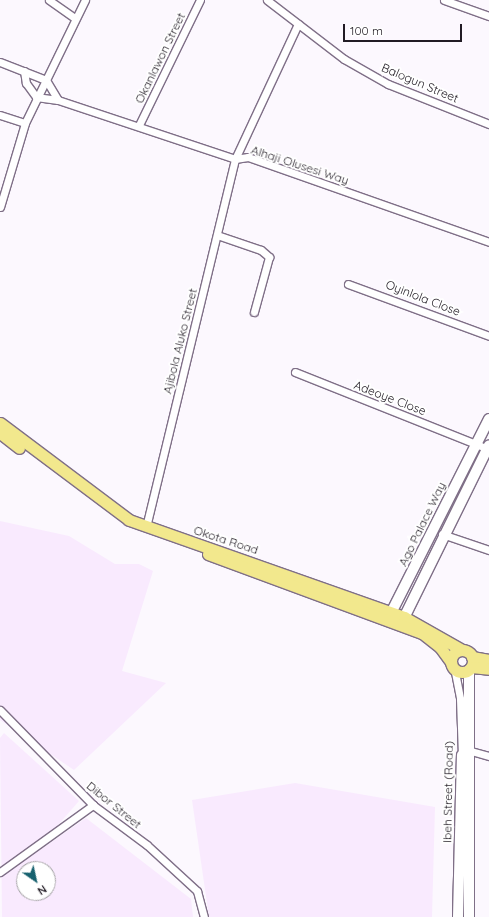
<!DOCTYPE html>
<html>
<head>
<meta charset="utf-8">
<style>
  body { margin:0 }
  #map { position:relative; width:489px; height:917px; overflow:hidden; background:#fcf8fe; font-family:Quicksand,sans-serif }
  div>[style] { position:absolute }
  .education>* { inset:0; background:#f9eafe }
  .roads { filter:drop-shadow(1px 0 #7f6f87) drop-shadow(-1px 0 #7f6f87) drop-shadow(0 1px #7f6f87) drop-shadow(0 -1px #7f6f87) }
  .street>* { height:7px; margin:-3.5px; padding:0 3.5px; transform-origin:3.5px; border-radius:3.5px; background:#fff }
  .secondary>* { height:10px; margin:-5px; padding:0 5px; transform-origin:5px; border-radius:5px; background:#fff }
  .primary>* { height:11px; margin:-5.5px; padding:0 5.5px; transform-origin:5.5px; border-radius:5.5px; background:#f2e88d }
  .primary>.ring { margin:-5.5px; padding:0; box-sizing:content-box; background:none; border:11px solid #f2e88d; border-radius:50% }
  span { translate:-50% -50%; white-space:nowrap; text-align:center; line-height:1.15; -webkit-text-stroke:4px #fff; paint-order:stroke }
  .street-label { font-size:12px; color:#211b24 }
  .north { position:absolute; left:16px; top:861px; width:40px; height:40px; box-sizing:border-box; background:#fff; border:1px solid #a6a4a7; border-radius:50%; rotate:146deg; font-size:11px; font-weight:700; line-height:16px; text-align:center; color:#211b24 }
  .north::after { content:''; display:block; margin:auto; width:14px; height:18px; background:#17616f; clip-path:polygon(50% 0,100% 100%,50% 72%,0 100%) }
  .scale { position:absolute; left:343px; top:24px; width:119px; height:18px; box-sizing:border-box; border:2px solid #211b24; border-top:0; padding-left:5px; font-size:12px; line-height:14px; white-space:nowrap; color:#211b24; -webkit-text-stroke:3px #fff; paint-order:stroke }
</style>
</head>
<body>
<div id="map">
  <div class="education">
    <i style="clip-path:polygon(0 521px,69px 536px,115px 564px,139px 564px,153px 571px,122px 671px,166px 683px,74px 770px,0 720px)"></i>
    <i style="clip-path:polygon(evenodd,4px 733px,79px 801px,30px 857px,86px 818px,191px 899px,193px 917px,2px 917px,0 738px,4px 733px,24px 869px,48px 869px,48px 893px,24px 893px,24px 869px)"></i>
    <i style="clip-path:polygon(295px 783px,435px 807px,432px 917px,209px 917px,192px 800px)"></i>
  </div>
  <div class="roads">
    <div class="street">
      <i style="left:49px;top:0;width:32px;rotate:35deg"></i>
      <i style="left:267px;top:0;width:97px;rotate:37.5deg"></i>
      <i style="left:344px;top:59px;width:51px;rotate:29.6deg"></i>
      <i style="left:388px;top:84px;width:109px;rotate:21.6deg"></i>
      <i style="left:444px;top:0;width:48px;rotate:19.6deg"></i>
      <i style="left:0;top:62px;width:49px;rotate:21.4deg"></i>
      <i style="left:24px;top:71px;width:12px;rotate:81deg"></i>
      <i style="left:26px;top:83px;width:17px;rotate:54deg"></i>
      <i style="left:46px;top:80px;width:23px;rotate:59deg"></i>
      <i style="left:36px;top:97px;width:22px;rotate:8deg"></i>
      <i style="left:58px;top:100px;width:187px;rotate:18.4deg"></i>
      <i style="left:235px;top:159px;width:13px;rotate:-9deg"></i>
      <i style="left:248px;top:157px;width:256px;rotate:19.4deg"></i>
      <i style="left:0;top:115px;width:26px;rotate:18deg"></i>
      <i style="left:139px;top:125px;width:139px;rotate:-64deg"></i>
      <i style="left:0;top:207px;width:88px;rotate:-73.4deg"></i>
      <i style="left:25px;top:123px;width:137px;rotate:-64deg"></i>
      <i style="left:217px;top:235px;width:46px;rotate:18.8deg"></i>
      <i style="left:261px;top:250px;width:11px;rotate:41deg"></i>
      <i style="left:269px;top:257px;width:57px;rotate:105.3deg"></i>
      <i style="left:348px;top:284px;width:150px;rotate:20.2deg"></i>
      <i style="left:295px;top:372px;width:200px;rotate:21.7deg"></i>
      <i style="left:146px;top:527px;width:379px;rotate:-76.4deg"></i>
      <i style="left:235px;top:159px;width:149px;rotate:-65deg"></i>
      <i style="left:442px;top:534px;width:50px;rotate:18.8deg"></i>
      <i style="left:454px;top:667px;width:33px;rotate:79deg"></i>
      <i style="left:460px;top:699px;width:56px;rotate:88deg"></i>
      <i style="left:0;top:710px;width:133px;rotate:45.6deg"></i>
      <i style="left:93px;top:805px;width:67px;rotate:36.5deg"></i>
      <i style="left:147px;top:845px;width:68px;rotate:42.6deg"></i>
      <i style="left:197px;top:891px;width:27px;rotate:75deg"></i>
      <i style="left:471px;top:751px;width:19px;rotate:16deg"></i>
      <i style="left:0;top:872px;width:115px;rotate:-35.8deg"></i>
    </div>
    <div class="secondary">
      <i style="left:388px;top:619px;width:224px;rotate:-63.2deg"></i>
      <i style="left:401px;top:624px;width:199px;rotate:-63.8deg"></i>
      <i style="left:469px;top:670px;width:247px;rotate:90deg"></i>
      <i style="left:458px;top:917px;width:162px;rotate:-88.6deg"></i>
    </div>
    <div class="primary">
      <i style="left:0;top:423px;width:161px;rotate:36.9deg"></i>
      <i style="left:129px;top:520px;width:292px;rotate:19.4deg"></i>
      <i style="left:404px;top:617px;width:67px;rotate:29.6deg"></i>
      <i style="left:0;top:433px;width:24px;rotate:38deg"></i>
      <i style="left:208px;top:554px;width:228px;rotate:20.3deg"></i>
      <i style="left:422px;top:633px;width:23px;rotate:38deg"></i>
      <i style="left:440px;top:647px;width:19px;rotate:54deg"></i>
      <i class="ring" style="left:451px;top:650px;width:11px;height:11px"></i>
      <i style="left:472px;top:657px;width:17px;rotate:10deg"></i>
      <i style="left:471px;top:667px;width:18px;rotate:6deg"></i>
    </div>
  </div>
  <div class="street-label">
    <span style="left:160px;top:58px;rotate:-64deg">Okanlawon Street</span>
    <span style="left:420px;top:83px;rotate:23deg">Balogun Street</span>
    <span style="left:300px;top:165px;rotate:18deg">Alhaji Olusesi Way</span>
    <span style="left:423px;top:298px;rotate:21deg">Oyinlola Close</span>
    <span style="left:180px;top:341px;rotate:-76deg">Ajibola Aluko Street</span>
    <span style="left:390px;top:398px;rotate:21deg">Adeoye Close</span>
    <span style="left:422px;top:524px;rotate:-64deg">Ago Palace Way</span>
    <span style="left:226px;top:540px;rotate:18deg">Okota Road</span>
    <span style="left:448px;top:792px;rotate:-89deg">Ibeh Street (Road)</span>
    <span style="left:114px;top:805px;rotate:39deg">Dibor Street</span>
  </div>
  <div class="north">N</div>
  <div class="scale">100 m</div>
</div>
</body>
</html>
